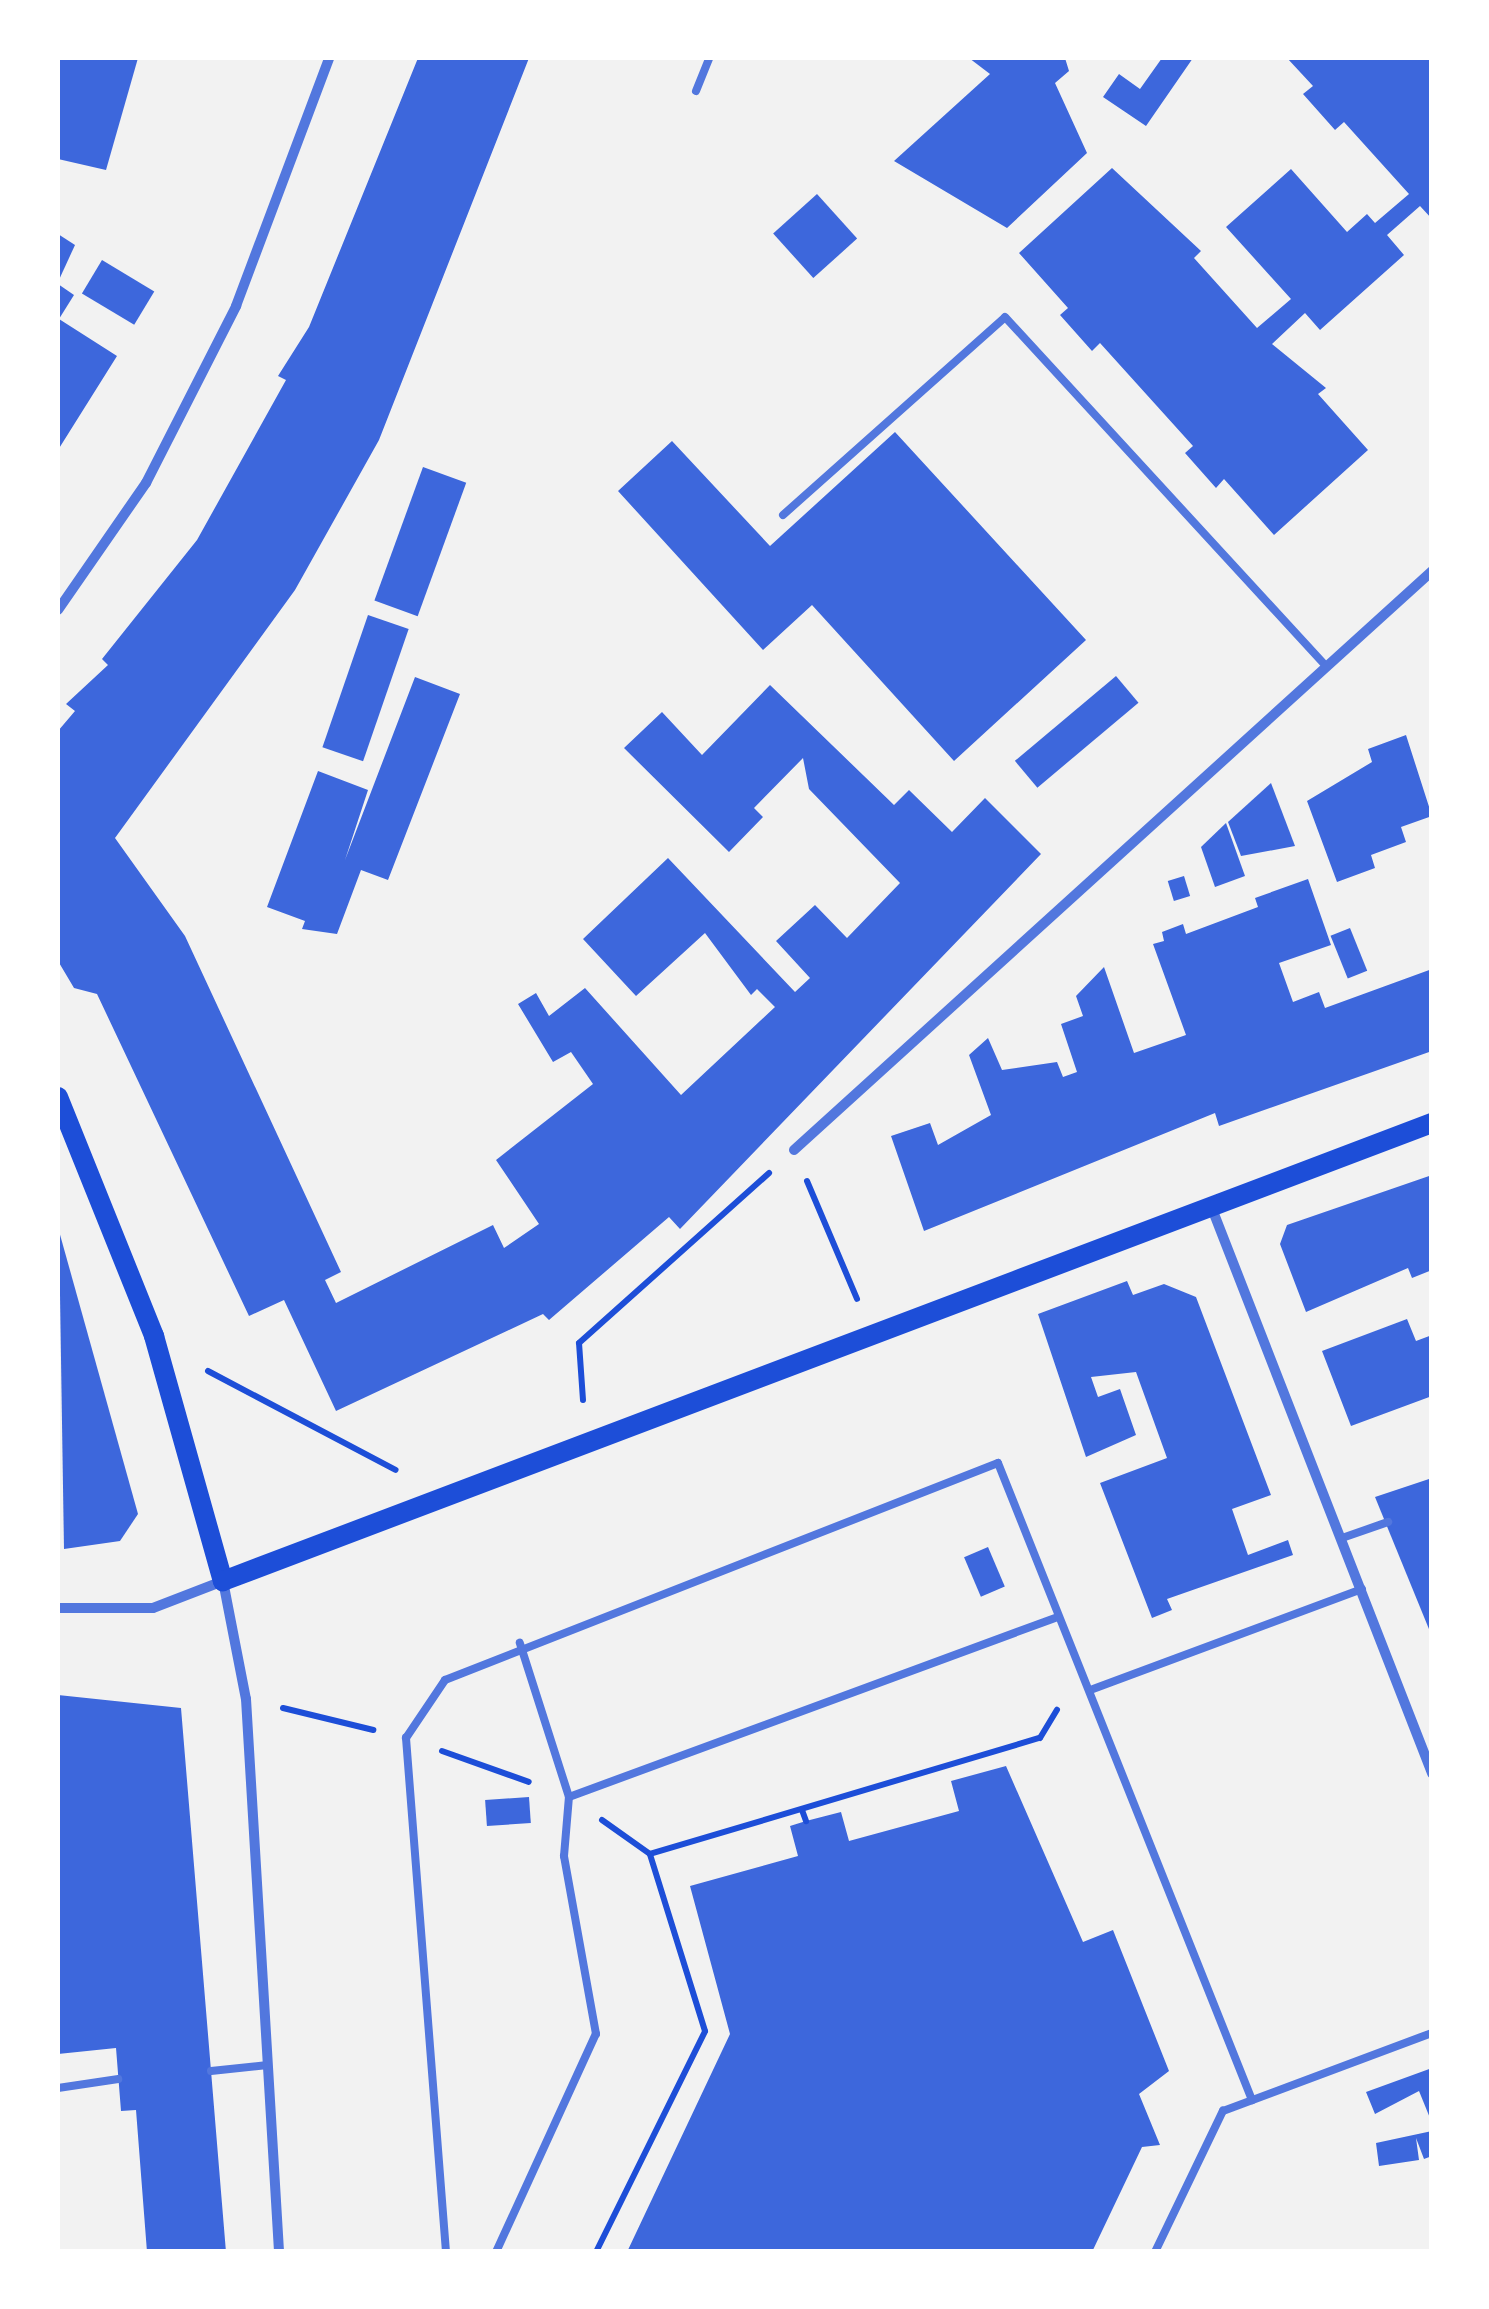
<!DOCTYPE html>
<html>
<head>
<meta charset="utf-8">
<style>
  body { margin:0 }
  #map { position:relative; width:1489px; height:2309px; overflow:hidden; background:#f2f2f2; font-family:Manrope,sans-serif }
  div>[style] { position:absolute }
  .building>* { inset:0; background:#3d67dc; transform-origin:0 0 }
  .path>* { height:6px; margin:-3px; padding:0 3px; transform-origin:3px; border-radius:3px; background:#1d4ed8 }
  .service>* { height:8px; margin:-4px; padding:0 4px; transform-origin:4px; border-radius:4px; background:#5277de }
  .minor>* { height:10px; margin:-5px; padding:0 5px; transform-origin:5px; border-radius:5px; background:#5277de }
  .secondary>* { height:20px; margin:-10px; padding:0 10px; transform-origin:10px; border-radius:10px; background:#1d4ed8 }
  span { translate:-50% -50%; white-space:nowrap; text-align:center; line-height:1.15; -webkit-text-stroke:8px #fff; paint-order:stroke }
  .frame { position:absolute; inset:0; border:60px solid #fff; pointer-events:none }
</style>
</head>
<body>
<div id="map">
  <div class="building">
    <i style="clip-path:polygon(58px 58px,138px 58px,106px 170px,58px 159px)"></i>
    <i style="clip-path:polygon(418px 58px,529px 58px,379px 440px,295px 590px,115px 838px,185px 936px,341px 1272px,325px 1280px,336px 1303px,493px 1225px,504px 1248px,539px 1224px,496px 1160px,593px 1084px,571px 1052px,553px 1062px,518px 1004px,536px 993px,549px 1016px,585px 988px,681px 1095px,775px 1007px,757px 989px,751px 995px,705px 933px,636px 996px,583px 939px,668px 858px,795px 992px,810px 978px,776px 941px,815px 905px,847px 938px,900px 883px,809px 789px,803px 758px,754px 808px,763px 817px,729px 852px,624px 748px,662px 712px,702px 755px,770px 685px,894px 805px,909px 790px,952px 832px,985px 798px,1041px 854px,680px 1229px,669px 1217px,549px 1320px,543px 1314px,336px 1411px,284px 1300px,249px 1316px,97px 994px,74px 988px,58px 961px,58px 731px,75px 711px,66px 704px,108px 665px,102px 659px,197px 540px,286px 380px,278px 376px,309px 327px)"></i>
    <i style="clip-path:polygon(969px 58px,1065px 58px,1069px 71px,1055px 83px,1087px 153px,1007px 228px,894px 161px,990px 74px)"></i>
    <i style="clip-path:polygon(1162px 58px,1193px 58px,1146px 126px,1103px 97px,1119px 74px,1140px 89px)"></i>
    <i style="clip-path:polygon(1287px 58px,1432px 58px,1432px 219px,1420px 206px,1387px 235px,1404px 255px,1320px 330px,1305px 313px,1272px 344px,1326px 388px,1318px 394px,1368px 450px,1274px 535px,1224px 479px,1216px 488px,1185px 453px,1193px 446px,1100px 343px,1092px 351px,1060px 315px,1068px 308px,1019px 253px,1112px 168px,1201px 251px,1194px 258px,1257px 328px,1291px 299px,1226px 227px,1291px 169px,1347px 232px,1367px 214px,1375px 223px,1409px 194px,1344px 122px,1335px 130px,1303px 94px,1313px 86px)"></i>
    <i style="left:817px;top:194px;width:60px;height:59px;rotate:48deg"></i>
    <i style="clip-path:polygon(58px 234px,75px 245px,58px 282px)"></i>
    <i style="left:102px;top:260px;width:61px;height:39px;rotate:31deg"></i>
    <i style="clip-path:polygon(58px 284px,74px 295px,59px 319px,117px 356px,58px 450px)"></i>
    <i style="clip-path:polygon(895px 432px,1086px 640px,954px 761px,812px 605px,763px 650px,618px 491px,672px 441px,770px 546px)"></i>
    <i style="left:423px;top:467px;width:46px;height:142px;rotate:20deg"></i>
    <i style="left:368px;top:615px;width:43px;height:140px;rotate:19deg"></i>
    <i style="left:1116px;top:676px;width:35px;height:132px;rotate:50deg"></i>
    <i style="clip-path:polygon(415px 677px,460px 694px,388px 880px,361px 870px,337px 934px,302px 929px,305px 921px,267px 907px,318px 771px,368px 790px,345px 860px)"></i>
    <i style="clip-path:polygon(1406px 735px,1432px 816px,1401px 827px,1406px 842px,1371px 855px,1375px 868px,1337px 882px,1307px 801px,1372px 762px,1368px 749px)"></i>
    <i style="clip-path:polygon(1271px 783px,1295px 846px,1241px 856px,1228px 822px)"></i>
    <i style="clip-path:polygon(1226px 823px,1245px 876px,1215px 887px,1201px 847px)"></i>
    <i style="left:1184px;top:876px;width:21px;height:17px;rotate:73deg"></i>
    <i style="clip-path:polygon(1308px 879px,1331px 945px,1279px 963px,1293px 1002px,1319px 992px,1325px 1008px,1432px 969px,1432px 1051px,1219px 1126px,1215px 1113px,924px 1231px,891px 1136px,930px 1123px,938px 1145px,991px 1115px,969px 1055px,988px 1038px,1002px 1070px,1057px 1062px,1063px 1077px,1077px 1072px,1061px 1024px,1083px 1016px,1076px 996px,1104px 967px,1134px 1053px,1186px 1035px,1153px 944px,1164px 941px,1162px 932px,1183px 924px,1186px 934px,1258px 907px,1255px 898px)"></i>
    <i style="left:1350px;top:928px;width:46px;height:21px;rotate:68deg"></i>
    <i style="clip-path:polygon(1432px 1175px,1432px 1270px,1412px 1278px,1408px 1268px,1306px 1312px,1280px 1244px,1287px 1225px)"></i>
    <i style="clip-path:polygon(59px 1231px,138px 1514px,120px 1541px,64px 1549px)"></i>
    <i style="clip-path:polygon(1127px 1281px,1133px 1295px,1164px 1284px,1196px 1297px,1271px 1495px,1232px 1509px,1248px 1555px,1288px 1540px,1293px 1555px,1167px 1599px,1172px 1610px,1152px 1618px,1100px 1483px,1167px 1458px,1136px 1372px,1091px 1377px,1098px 1397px,1120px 1389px,1136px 1435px,1086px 1457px,1038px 1314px)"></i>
    <i style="clip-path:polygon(1407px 1319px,1416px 1341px,1432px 1335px,1432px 1396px,1351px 1426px,1322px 1351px)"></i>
    <i style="clip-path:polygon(1432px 1478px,1432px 1634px,1431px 1634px,1375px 1497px)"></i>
    <i style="left:988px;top:1547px;width:43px;height:26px;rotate:67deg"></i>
    <i style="clip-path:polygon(58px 1695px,181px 1708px,226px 2252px,147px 2252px,136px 2110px,121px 2111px,116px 2048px,58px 2054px)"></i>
    <i style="clip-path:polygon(1006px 1766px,1083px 1942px,1113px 1930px,1169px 2071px,1139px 2094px,1160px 2145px,1142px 2147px,1092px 2252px,627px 2252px,730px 2034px,690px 1886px,798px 1856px,790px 1826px,806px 1821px,841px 1812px,849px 1841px,959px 1811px,951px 1781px)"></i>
    <i style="left:529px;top:1797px;width:26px;height:44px;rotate:86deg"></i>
    <i style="clip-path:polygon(1432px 2068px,1432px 2123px,1419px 2091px,1375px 2114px,1366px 2092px)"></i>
    <i style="clip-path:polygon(1432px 2131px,1432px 2156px,1424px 2159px,1416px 2138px,1419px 2160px,1379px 2166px,1376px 2143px)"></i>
  </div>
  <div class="path">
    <i style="left:807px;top:1181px;width:128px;rotate:67deg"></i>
    <i style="left:208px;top:1371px;width:212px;rotate:27.8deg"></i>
    <i style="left:583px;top:1400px;width:57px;rotate:-94deg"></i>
    <i style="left:579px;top:1343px;width:255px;rotate:-41.8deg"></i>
    <i style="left:283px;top:1708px;width:93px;rotate:13.7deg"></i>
    <i style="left:442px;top:1751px;width:92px;rotate:19.6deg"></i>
    <i style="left:802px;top:1810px;width:12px;rotate:70deg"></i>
    <i style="left:602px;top:1820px;width:59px;rotate:35.3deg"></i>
    <i style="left:596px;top:2252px;width:246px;rotate:-63.7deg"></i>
    <i style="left:705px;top:2031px;width:185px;rotate:-107.3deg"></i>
    <i style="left:650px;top:1854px;width:407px;rotate:-16.6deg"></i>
    <i style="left:1040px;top:1738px;width:33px;rotate:-59deg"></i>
  </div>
  <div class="service">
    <i style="left:696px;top:91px;width:35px;rotate:-68deg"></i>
    <i style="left:783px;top:515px;width:297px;rotate:-41.7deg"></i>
    <i style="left:1005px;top:317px;width:474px;rotate:47.4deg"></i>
    <i style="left:1342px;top:1538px;width:49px;rotate:-19.2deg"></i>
    <i style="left:1093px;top:1689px;width:287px;rotate:-20.4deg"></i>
    <i style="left:569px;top:1797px;width:518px;rotate:-20.22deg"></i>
    <i style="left:211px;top:2071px;width:57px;rotate:-6deg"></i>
    <i style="left:58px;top:2088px;width:61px;rotate:-8.5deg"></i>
    <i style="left:446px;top:2252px;width:516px;rotate:-94.45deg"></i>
    <i style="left:406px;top:1738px;width:70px;rotate:-56.1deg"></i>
    <i style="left:445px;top:1680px;width:594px;rotate:-21.43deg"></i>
    <i style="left:998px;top:1463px;width:686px;rotate:68.26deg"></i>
    <i style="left:496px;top:2252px;width:240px;rotate:-65.4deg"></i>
    <i style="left:596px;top:2034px;width:181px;rotate:-100.2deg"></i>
    <i style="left:564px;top:1856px;width:59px;rotate:-85.2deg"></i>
    <i style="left:569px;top:1797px;width:162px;rotate:-107.7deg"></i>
    <i style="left:1155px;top:2252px;width:157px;rotate:-64.3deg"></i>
    <i style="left:1223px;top:2111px;width:223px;rotate:-20.5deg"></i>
  </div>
  <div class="minor">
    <i style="left:58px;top:610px;width:155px;rotate:-55.3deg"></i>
    <i style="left:146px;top:483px;width:199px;rotate:-63deg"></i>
    <i style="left:236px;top:306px;width:265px;rotate:-69.4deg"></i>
    <i style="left:794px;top:1150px;width:862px;rotate:-42.22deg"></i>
    <i style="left:1211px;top:1206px;width:609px;rotate:68.71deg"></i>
    <i style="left:58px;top:1608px;width:95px"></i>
    <i style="left:153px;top:1608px;width:75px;rotate:-21.1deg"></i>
    <i style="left:223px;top:1581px;width:120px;rotate:79deg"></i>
    <i style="left:246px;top:1699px;width:554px;rotate:86.58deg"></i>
  </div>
  <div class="secondary">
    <i style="left:58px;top:1097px;width:258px;rotate:68.1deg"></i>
    <i style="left:154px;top:1336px;width:255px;rotate:74.3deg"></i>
    <i style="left:223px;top:1581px;width:1293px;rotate:-20.75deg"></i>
  </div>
  <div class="frame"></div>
</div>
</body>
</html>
